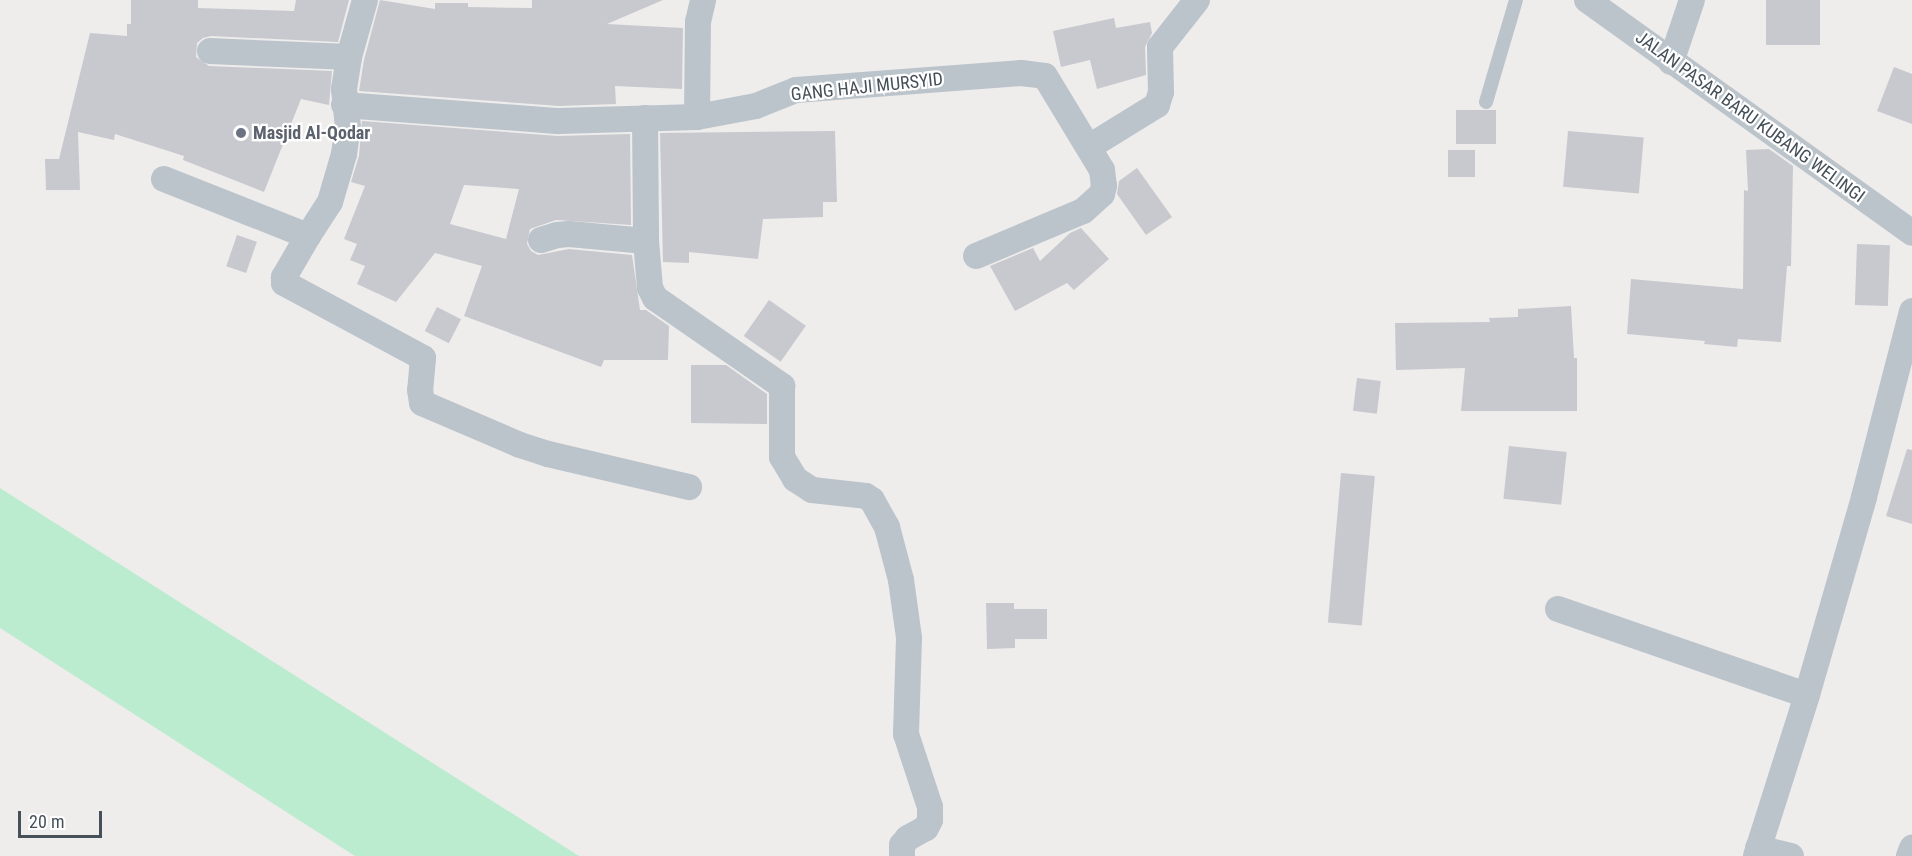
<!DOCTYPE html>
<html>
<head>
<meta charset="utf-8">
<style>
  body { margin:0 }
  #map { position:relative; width:1912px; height:856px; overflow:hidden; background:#efecec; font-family:"Roboto Condensed",sans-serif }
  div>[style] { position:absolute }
  .green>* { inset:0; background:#bceccf }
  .building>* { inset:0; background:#c7c9cf; transform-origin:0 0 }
  .lane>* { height:14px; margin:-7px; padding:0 7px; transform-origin:7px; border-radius:7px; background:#bbc4cb }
  .street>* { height:26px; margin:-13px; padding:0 13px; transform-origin:13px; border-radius:13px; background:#bbc4cb }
  .dots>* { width:16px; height:16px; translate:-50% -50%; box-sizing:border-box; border:3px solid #fff; border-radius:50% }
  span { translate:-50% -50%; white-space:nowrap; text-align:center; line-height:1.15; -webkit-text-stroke:4.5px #fff; paint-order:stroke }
  .street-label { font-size:18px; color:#465059 }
  .worship-label { font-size:18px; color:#5b616d; font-weight:700 }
  .left { translate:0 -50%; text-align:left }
  .scale { position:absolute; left:18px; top:811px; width:84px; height:27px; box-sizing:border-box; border:3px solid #465059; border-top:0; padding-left:8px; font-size:18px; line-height:21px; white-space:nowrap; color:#465059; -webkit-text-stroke:4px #fff; paint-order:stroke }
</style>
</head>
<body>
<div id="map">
  <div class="green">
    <i style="clip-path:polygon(0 488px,579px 856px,355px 856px,0 628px)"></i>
  </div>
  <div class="building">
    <i style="clip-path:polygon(131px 0,198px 0,198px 8px,294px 11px,296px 0,349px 0,338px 42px,211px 36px,203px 38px,197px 43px,196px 57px,209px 66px,332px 71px,329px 105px,301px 99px,264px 192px,183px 160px,184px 156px,115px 134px,114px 140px,78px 132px,80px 190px,46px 190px,45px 159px,59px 159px,90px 33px,127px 36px,127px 24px,131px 24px)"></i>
    <i style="clip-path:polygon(380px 0,435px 9px,435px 3px,468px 3px,468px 7px,532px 8px,532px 0,663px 0,607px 24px,683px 28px,682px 89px,615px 86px,616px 104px,559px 106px,359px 91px,364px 60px)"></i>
    <i style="left:1766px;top:0;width:54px;height:45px"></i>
    <i style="clip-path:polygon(1114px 18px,1116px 28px,1150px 22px,1152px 33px,1145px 47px,1146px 75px,1097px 89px,1090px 60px,1061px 67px,1053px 31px)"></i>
    <i style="clip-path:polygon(1894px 67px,1912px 74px,1912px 124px,1877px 111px)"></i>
    <i style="left:1456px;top:110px;width:40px;height:34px"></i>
    <i style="clip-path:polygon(evenodd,362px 121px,558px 136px,630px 134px,631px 225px,556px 220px,530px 229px,527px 244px,531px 251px,538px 255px,569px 249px,632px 255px,640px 310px,646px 310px,669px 326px,668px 360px,604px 360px,601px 367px,464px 316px,482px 266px,435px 253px,396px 302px,357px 284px,365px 266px,350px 260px,357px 244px,344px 239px,365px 186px,351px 182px,359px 156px,362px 121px,464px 185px,519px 189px,506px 239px,450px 224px,464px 185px)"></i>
    <i style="clip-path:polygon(835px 131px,837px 202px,823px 202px,823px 217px,763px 219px,758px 259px,689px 252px,689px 263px,663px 262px,660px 133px)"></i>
    <i style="left:1568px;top:131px;width:76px;height:56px;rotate:5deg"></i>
    <i style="clip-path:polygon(1769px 149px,1793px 166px,1791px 266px,1787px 266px,1781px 342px,1738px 339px,1737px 347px,1704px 344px,1705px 341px,1627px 334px,1631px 279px,1743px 289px,1744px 190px,1748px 191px,1746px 150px)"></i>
    <i style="left:1448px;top:150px;width:27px;height:27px"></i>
    <i style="clip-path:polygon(1137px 168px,1172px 217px,1146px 235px,1117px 194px,1119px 181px)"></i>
    <i style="clip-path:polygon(1081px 228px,1109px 259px,1074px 290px,1067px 283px,1015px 311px,990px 266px,1033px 248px,1040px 261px,1070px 233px)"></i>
    <i style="left:237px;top:235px;width:21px;height:33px;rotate:19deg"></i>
    <i style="left:1857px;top:244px;width:33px;height:61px;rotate:2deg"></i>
    <i style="left:769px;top:300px;width:45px;height:44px;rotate:35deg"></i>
    <i style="clip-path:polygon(1571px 306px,1574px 358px,1577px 358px,1577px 411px,1461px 411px,1465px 368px,1396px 370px,1395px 323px,1490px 322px,1489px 318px,1518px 317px,1518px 309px)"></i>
    <i style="left:437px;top:307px;width:27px;height:27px;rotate:27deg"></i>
    <i style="clip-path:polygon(691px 365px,726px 365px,767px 394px,767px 424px,691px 423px)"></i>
    <i style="left:1357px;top:378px;width:24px;height:33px;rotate:7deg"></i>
    <i style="left:1509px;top:446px;width:58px;height:53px;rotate:6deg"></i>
    <i style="clip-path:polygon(1907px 449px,1912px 450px,1912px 524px,1886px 516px)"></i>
    <i style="left:1341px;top:473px;width:34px;height:150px;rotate:5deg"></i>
    <i style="clip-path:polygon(986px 603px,1014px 603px,1014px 609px,1047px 609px,1047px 639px,1015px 639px,1015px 648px,987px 649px)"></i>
  </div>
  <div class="lane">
    <i style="left:1486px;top:102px;width:106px;rotate:-73.6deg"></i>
  </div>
  <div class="street">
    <i style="left:1587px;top:0;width:400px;rotate:35.6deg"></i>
    <i style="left:210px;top:51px;width:139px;rotate:2.5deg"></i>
    <i style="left:1671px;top:62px;width:65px;rotate:-71.3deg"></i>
    <i style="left:344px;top:105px;width:216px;rotate:4.3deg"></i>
    <i style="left:559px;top:121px;width:138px;rotate:-1.7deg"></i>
    <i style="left:697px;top:117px;width:60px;rotate:-10.6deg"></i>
    <i style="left:756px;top:106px;width:43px;rotate:-21.8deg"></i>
    <i style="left:796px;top:90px;width:226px;rotate:-4.3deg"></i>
    <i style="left:1021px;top:73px;width:24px;rotate:7deg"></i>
    <i style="left:1045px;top:76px;width:110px;rotate:58.8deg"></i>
    <i style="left:1102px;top:170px;width:16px;rotate:83deg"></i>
    <i style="left:1104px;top:186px;width:8px;rotate:104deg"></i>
    <i style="left:1102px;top:194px;width:25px;rotate:138deg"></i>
    <i style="left:1083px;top:211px;width:116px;rotate:157.2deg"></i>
    <i style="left:697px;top:117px;width:95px;rotate:-89.4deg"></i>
    <i style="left:698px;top:22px;width:23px;rotate:-77deg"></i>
    <i style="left:645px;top:118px;width:123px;rotate:89.5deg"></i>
    <i style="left:1089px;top:147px;width:80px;rotate:-31.7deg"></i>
    <i style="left:1157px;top:105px;width:14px;rotate:-73deg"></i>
    <i style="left:1161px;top:92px;width:45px;rotate:-91.3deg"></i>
    <i style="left:1160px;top:47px;width:60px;rotate:-51.8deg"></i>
    <i style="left:164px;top:179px;width:155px;rotate:21.6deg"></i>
    <i style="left:308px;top:236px;width:40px;rotate:-57.1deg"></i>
    <i style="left:330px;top:202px;width:50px;rotate:-73.7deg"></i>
    <i style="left:344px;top:154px;width:27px;rotate:-82deg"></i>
    <i style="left:348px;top:127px;width:38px;rotate:-96deg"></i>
    <i style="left:344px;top:89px;width:32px;rotate:-81deg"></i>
    <i style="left:349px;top:57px;width:59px;rotate:-74.3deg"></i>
    <i style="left:308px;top:236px;width:48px;rotate:120.3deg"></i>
    <i style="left:284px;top:277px;width:6px;rotate:90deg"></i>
    <i style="left:284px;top:283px;width:158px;rotate:28.3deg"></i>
    <i style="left:423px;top:358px;width:32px;rotate:95deg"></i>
    <i style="left:420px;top:390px;width:13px;rotate:81deg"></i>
    <i style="left:422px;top:403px;width:107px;rotate:23.2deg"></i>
    <i style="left:520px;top:445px;width:29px;rotate:18deg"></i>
    <i style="left:548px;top:454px;width:145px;rotate:13.2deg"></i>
    <i style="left:541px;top:240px;width:17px;rotate:-17deg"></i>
    <i style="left:557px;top:235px;width:12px;rotate:-5deg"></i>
    <i style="left:569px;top:234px;width:77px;rotate:5.2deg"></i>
    <i style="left:646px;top:241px;width:47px;rotate:85.1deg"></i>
    <i style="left:650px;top:288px;width:11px;rotate:63deg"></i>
    <i style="left:655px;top:298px;width:155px;rotate:34.7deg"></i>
    <i style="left:782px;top:386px;width:71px;rotate:90deg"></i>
    <i style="left:782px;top:457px;width:26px;rotate:59deg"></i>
    <i style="left:795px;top:479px;width:20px;rotate:33deg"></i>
    <i style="left:812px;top:490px;width:54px;rotate:6.3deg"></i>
    <i style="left:866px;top:496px;width:7px;rotate:34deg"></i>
    <i style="left:872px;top:500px;width:31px;rotate:61deg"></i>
    <i style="left:887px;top:527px;width:55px;rotate:75.2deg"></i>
    <i style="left:901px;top:580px;width:59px;rotate:82.1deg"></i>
    <i style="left:909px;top:638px;width:96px;rotate:91.8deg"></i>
    <i style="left:906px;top:734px;width:77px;rotate:71.8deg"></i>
    <i style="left:930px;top:807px;width:13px;rotate:90deg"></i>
    <i style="left:930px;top:820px;width:9px;rotate:117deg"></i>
    <i style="left:926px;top:828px;width:21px;rotate:151deg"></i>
    <i style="left:908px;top:838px;width:9px;rotate:131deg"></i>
    <i style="left:902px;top:845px;width:11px;rotate:90deg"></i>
    <i style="left:1558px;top:609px;width:263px;rotate:19.1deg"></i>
    <i style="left:1758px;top:848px;width:34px;rotate:14deg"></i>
    <i style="left:1756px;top:856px;width:169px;rotate:-72.4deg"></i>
    <i style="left:1807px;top:695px;width:206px;rotate:-73.9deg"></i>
    <i style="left:1864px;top:497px;width:192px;rotate:-75.5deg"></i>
    <i style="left:1909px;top:856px;width:9px;rotate:-69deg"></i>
  </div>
  <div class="dots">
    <i style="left:241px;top:133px;background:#6b7280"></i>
  </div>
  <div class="street-label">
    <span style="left:867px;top:87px;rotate:-6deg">GANG HAJI MURSYID</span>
    <span style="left:1750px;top:117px;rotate:36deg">JALAN PASAR BARU KUBANG WELINGI</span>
  </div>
  <div class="worship-label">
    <span class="left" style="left:253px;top:133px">Masjid Al-Qodar</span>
  </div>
  <div class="scale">20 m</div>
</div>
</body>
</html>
